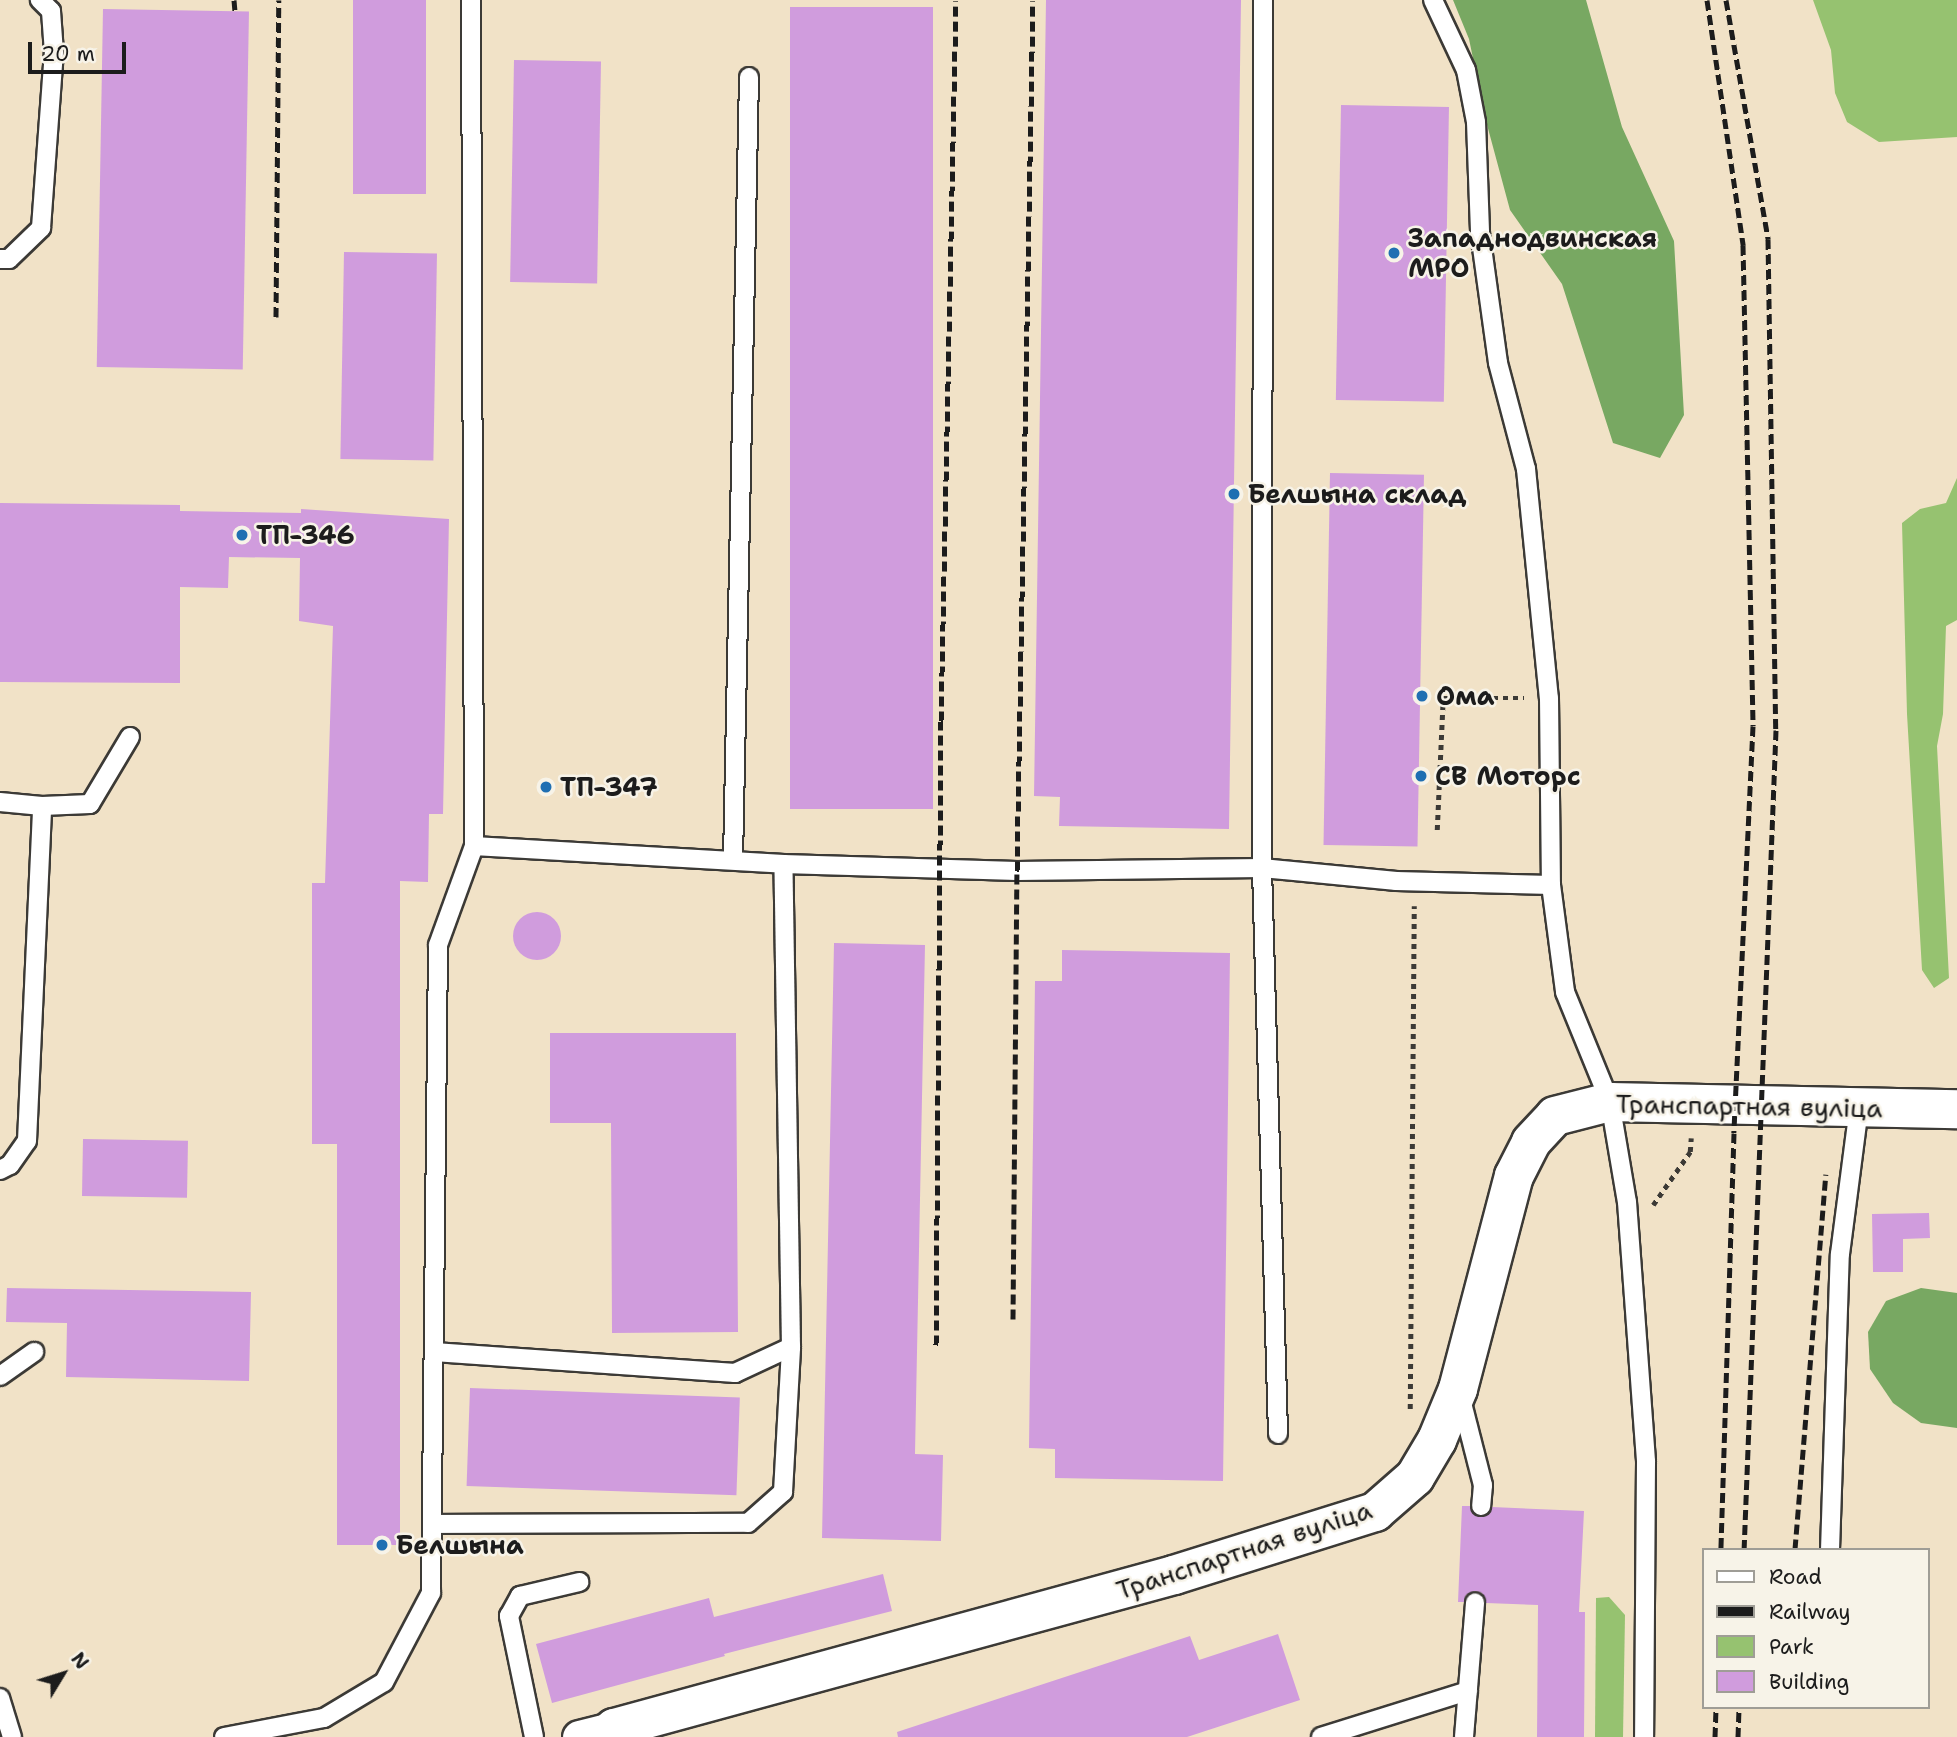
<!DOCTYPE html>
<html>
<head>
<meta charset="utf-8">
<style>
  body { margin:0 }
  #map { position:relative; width:1957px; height:1737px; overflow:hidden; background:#f1e2c7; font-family:"Shantell Sans",sans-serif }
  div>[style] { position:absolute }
  .green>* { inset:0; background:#96c270 }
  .forest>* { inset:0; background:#78a862 }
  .building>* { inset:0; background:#d09cdd; transform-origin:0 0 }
  .round { border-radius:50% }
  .path>* { height:4.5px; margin-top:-2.25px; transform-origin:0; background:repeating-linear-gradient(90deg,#3c3a36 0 5px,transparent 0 10px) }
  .roads { filter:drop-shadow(2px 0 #3c3a36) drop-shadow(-2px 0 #3c3a36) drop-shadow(0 2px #3c3a36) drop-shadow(0 -2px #3c3a36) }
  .service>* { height:18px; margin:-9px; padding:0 9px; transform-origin:9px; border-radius:9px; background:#fff }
  .minor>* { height:33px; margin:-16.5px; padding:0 16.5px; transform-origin:16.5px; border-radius:16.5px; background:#fff }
  .secondary>* { height:38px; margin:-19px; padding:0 19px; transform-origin:19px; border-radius:19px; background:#fff }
  .rail>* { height:5px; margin-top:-2.5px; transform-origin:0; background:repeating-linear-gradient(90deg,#1c1c1c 0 10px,transparent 0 15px) }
  .dots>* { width:19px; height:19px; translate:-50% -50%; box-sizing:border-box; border:4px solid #f7f3e8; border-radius:50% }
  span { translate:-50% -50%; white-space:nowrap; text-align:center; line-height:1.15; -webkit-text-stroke:5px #f7f3e8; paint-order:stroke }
  .poi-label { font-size:26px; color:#1c1c1c; font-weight:700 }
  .left { translate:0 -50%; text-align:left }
  .street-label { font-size:26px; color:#1c1c1c }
  .legend { position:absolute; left:1702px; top:1548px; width:228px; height:161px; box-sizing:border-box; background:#f7f3e8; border:2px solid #9f9d96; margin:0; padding:9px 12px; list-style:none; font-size:21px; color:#1c1c1c }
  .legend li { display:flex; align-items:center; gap:14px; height:35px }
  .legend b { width:35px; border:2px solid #9f9d96 }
  .north { position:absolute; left:28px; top:1639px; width:70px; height:70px; -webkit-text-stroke:5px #f7f3e8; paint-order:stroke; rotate:52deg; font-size:19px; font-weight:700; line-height:28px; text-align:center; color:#1c1c1c }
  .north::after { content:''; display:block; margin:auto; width:24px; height:32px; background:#1c1c1c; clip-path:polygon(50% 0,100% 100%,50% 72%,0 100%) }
  .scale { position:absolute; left:28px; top:42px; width:98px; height:32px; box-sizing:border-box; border:4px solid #1c1c1c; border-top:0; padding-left:9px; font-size:21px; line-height:24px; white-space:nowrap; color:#1c1c1c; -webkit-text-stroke:5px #f7f3e8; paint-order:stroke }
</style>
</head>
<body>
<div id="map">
  <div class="green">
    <i style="clip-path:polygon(1813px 0,1957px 0,1957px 137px,1879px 142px,1847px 122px,1835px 93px,1831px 50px)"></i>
    <i style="clip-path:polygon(1957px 478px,1957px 620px,1946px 626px,1943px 714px,1937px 746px,1949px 978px,1934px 988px,1922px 970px,1907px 714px,1902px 523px,1920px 509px,1946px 503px)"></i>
    <i style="clip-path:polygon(1609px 1597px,1625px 1615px,1623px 1737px,1595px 1737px,1596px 1598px)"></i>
  </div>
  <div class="forest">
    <i style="clip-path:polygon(1453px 0,1586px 0,1622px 127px,1674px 241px,1684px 415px,1660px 458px,1613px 443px,1562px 284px,1510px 210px,1486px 121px,1469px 39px)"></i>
    <i style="clip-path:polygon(1921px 1288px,1957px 1293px,1957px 1428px,1921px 1423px,1893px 1403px,1870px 1369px,1868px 1332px,1886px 1301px)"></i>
  </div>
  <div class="building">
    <i style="left:353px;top:0;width:73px;height:194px"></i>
    <i style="clip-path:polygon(1046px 0,1241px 0,1229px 829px,1059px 826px,1060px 797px,1034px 796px)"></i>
    <i style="left:790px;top:7px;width:143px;height:802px"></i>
    <i style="left:103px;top:9px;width:146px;height:358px;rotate:1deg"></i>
    <i style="left:514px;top:60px;width:87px;height:222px;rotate:1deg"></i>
    <i style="left:1341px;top:105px;width:108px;height:295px;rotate:1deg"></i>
    <i style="left:344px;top:252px;width:93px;height:207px;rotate:1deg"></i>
    <i style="left:1330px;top:473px;width:94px;height:372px;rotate:1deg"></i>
    <i style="clip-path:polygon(0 503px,180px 505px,180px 511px,301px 513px,301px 509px,449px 519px,443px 814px,429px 814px,428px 882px,400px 881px,400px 1545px,337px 1545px,337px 1144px,312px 1144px,312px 883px,325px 883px,333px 626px,299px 621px,300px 558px,229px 557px,228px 588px,180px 587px,180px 683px,0 682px)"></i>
    <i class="round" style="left:513px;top:912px;width:48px;height:48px"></i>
    <i style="clip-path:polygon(834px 943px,925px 945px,915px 1454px,943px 1455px,941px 1541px,822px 1538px)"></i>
    <i style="clip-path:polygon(1062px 950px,1230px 953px,1223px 1481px,1055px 1478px,1055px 1449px,1029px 1448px,1035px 981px,1062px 981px)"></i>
    <i style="clip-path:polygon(550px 1033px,736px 1033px,738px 1332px,612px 1333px,611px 1123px,550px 1123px)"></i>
    <i style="left:83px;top:1139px;width:105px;height:57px;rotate:1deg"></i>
    <i style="clip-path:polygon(1929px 1213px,1930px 1238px,1903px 1239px,1903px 1272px,1873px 1272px,1872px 1214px)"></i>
    <i style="clip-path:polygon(7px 1288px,251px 1292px,249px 1381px,66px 1377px,67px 1323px,6px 1322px)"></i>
    <i style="left:470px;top:1388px;width:270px;height:98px;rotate:2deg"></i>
    <i style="clip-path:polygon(1462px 1506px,1470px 1506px,1474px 1515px,1481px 1517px,1490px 1513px,1492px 1507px,1584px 1511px,1579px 1612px,1585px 1612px,1584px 1737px,1537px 1737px,1538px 1605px,1486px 1603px,1482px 1593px,1475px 1591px,1466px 1595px,1464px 1602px,1458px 1602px)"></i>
    <i style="clip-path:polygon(883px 1574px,892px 1611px,724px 1654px,725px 1656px,552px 1703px,536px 1644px,709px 1598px,714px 1617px)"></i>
    <i style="clip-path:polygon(1278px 1634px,1300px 1700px,1187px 1737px,898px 1737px,897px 1732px,1190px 1636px,1199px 1660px)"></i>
  </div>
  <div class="path">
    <i style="left:1437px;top:830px;width:132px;rotate:-87.4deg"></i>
    <i style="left:1443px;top:698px;width:81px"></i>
    <i style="left:1653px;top:1205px;width:65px;rotate:-55.1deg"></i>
    <i style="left:1690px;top:1152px;width:14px;rotate:-86deg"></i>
    <i style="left:1410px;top:1409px;width:503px;rotate:-89.54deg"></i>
  </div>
  <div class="roads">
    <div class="service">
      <i style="left:1263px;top:0;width:868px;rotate:90.07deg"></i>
      <i style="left:1262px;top:868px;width:566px;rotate:88.38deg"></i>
      <i style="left:1433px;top:0;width:77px;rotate:64.8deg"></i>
      <i style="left:1466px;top:70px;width:53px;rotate:79.1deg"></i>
      <i style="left:1476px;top:122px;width:111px;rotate:87.9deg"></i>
      <i style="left:1480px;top:233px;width:131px;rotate:82.1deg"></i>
      <i style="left:1498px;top:363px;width:110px;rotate:75.2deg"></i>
      <i style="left:1526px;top:469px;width:230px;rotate:84.3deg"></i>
      <i style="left:1549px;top:698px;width:187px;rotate:89.4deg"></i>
      <i style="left:1551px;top:885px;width:108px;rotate:82.5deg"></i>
      <i style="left:1565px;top:992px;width:119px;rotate:67.8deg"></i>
      <i style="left:1610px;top:1102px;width:101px;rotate:80.4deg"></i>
      <i style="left:1627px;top:1202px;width:261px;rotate:85.8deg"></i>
      <i style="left:1646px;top:1462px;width:275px;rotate:90.4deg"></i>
      <i style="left:0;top:259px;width:9px"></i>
      <i style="left:9px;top:259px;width:45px;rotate:-44.1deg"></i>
      <i style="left:41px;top:228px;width:175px;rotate:-85.8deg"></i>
      <i style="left:54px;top:53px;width:42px;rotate:-94.1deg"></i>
      <i style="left:51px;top:11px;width:16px;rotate:-135deg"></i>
      <i style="left:0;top:802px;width:42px;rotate:5.4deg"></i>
      <i style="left:42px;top:806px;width:48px;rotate:-2.4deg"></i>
      <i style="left:90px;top:804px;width:78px;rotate:-59.2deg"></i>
      <i style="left:474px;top:846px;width:310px;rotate:3.3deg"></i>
      <i style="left:733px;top:860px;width:783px;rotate:-88.83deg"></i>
      <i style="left:0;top:1170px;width:11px;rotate:-27deg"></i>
      <i style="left:10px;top:1165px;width:29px;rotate:-55deg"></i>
      <i style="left:27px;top:1141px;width:335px;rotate:-87.4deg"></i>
      <i style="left:434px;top:1352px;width:302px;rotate:4deg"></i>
      <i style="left:735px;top:1373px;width:62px;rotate:-24.9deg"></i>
      <i style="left:791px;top:1347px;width:483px;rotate:-90.9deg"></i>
      <i style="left:783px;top:864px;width:234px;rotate:1.7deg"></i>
      <i style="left:1017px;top:871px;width:245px;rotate:-0.7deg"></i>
      <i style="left:1262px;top:868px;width:135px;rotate:5.5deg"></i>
      <i style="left:1396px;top:881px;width:155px;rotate:1.5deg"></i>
      <i style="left:0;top:1376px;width:42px;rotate:-35.2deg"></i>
      <i style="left:1461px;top:1399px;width:89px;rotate:75.7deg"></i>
      <i style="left:1483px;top:1485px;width:21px;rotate:95deg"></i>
      <i style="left:432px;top:1524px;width:316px;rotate:-0.2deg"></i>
      <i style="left:748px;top:1523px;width:47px;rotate:-41.5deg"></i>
      <i style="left:783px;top:1492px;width:145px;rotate:-86.8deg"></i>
      <i style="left:1830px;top:1550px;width:296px;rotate:-88.1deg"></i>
      <i style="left:1840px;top:1254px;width:148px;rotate:-82.6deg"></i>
      <i style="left:0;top:1698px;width:41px;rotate:72.9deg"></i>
      <i style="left:224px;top:1737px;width:102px;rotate:-10.8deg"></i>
      <i style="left:324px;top:1718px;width:70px;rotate:-31deg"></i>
      <i style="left:384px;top:1682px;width:101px;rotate:-62.2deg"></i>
      <i style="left:431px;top:1593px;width:648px;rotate:-89.38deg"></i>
      <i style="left:438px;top:945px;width:105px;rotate:-70deg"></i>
      <i style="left:474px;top:846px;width:846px;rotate:-90.2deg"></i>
      <i style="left:534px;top:1737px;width:124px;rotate:-101.7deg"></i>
      <i style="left:509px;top:1616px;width:23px;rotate:-61deg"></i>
      <i style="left:520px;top:1596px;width:61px;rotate:-13.3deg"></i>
      <i style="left:1321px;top:1737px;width:154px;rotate:-17.4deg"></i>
      <i style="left:1464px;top:1737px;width:135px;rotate:-85.3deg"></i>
    </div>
    <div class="minor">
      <i style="left:579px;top:1737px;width:36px;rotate:-14deg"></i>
    </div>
    <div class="secondary">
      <i style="left:606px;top:1737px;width:12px;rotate:-48deg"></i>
      <i style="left:614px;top:1728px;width:581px;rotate:-15.28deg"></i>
      <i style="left:1174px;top:1575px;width:211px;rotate:-17.4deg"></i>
      <i style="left:1375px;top:1512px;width:53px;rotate:-41.2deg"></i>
      <i style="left:1415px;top:1477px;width:43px;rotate:-59.3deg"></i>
      <i style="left:1437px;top:1440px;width:55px;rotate:-67.6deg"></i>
      <i style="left:1458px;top:1389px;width:220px;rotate:-75.3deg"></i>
      <i style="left:1514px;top:1176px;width:38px;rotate:-63deg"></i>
      <i style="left:1531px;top:1142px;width:35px;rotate:-47deg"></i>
      <i style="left:1555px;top:1116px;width:57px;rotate:-14.3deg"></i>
      <i style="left:1610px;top:1102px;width:347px;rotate:1.2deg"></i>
    </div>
  </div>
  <div class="rail">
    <i style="left:234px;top:0;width:12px;rotate:85deg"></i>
    <i style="left:1707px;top:0;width:248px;rotate:81.6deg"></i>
    <i style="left:1743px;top:245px;width:481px;rotate:88.8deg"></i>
    <i style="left:1753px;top:726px;width:407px;rotate:92.7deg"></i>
    <i style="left:1734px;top:1133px;width:417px;rotate:91.8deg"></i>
    <i style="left:1726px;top:0;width:243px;rotate:80deg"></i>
    <i style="left:1768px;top:239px;width:491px;rotate:89.1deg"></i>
    <i style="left:1776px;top:730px;width:821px;rotate:92.23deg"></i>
    <i style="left:276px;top:317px;width:317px;rotate:-89.5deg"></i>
    <i style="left:1013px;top:1319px;width:448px;rotate:-89.5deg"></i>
    <i style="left:1017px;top:871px;width:871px;rotate:-88.95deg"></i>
    <i style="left:936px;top:1345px;width:624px;rotate:-89.54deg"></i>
    <i style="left:941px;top:721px;width:721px;rotate:-88.81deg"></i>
    <i style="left:1795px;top:1549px;width:376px;rotate:-85.3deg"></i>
    <i style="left:1715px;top:1737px;width:30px;rotate:-88deg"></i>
    <i style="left:1738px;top:1737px;width:30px;rotate:-88deg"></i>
  </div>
  <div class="dots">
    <i style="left:1394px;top:253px;background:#1f6fb2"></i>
    <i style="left:1234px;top:494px;background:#1f6fb2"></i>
    <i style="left:242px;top:535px;background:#1f6fb2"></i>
    <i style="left:1422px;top:696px;background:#1f6fb2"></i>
    <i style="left:1421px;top:776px;background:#1f6fb2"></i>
    <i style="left:546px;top:787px;background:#1f6fb2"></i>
    <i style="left:382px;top:1545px;background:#1f6fb2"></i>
  </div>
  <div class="poi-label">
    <span class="left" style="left:1408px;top:253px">Западнодвинская<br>МРО</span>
    <span class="left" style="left:1248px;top:494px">Белшына склад</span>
    <span class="left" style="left:256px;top:535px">ТП-346</span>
    <span class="left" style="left:1436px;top:696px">Ома</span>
    <span class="left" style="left:1435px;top:776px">СВ Моторс</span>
    <span class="left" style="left:560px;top:787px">ТП-347</span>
    <span class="left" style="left:396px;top:1545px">Белшына</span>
  </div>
  <div class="street-label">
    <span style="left:1749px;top:1106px;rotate:1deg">Транспартная вуліца</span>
    <span style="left:1244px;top:1550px;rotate:-18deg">Транспартная вуліца</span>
  </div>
  <ul class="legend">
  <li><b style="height:9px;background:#fff"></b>Road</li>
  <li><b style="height:9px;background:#1c1c1c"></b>Railway</li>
  <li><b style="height:19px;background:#96c270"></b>Park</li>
  <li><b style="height:19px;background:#d09cdd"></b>Building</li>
  </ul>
  <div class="north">N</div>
  <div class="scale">20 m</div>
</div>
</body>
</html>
